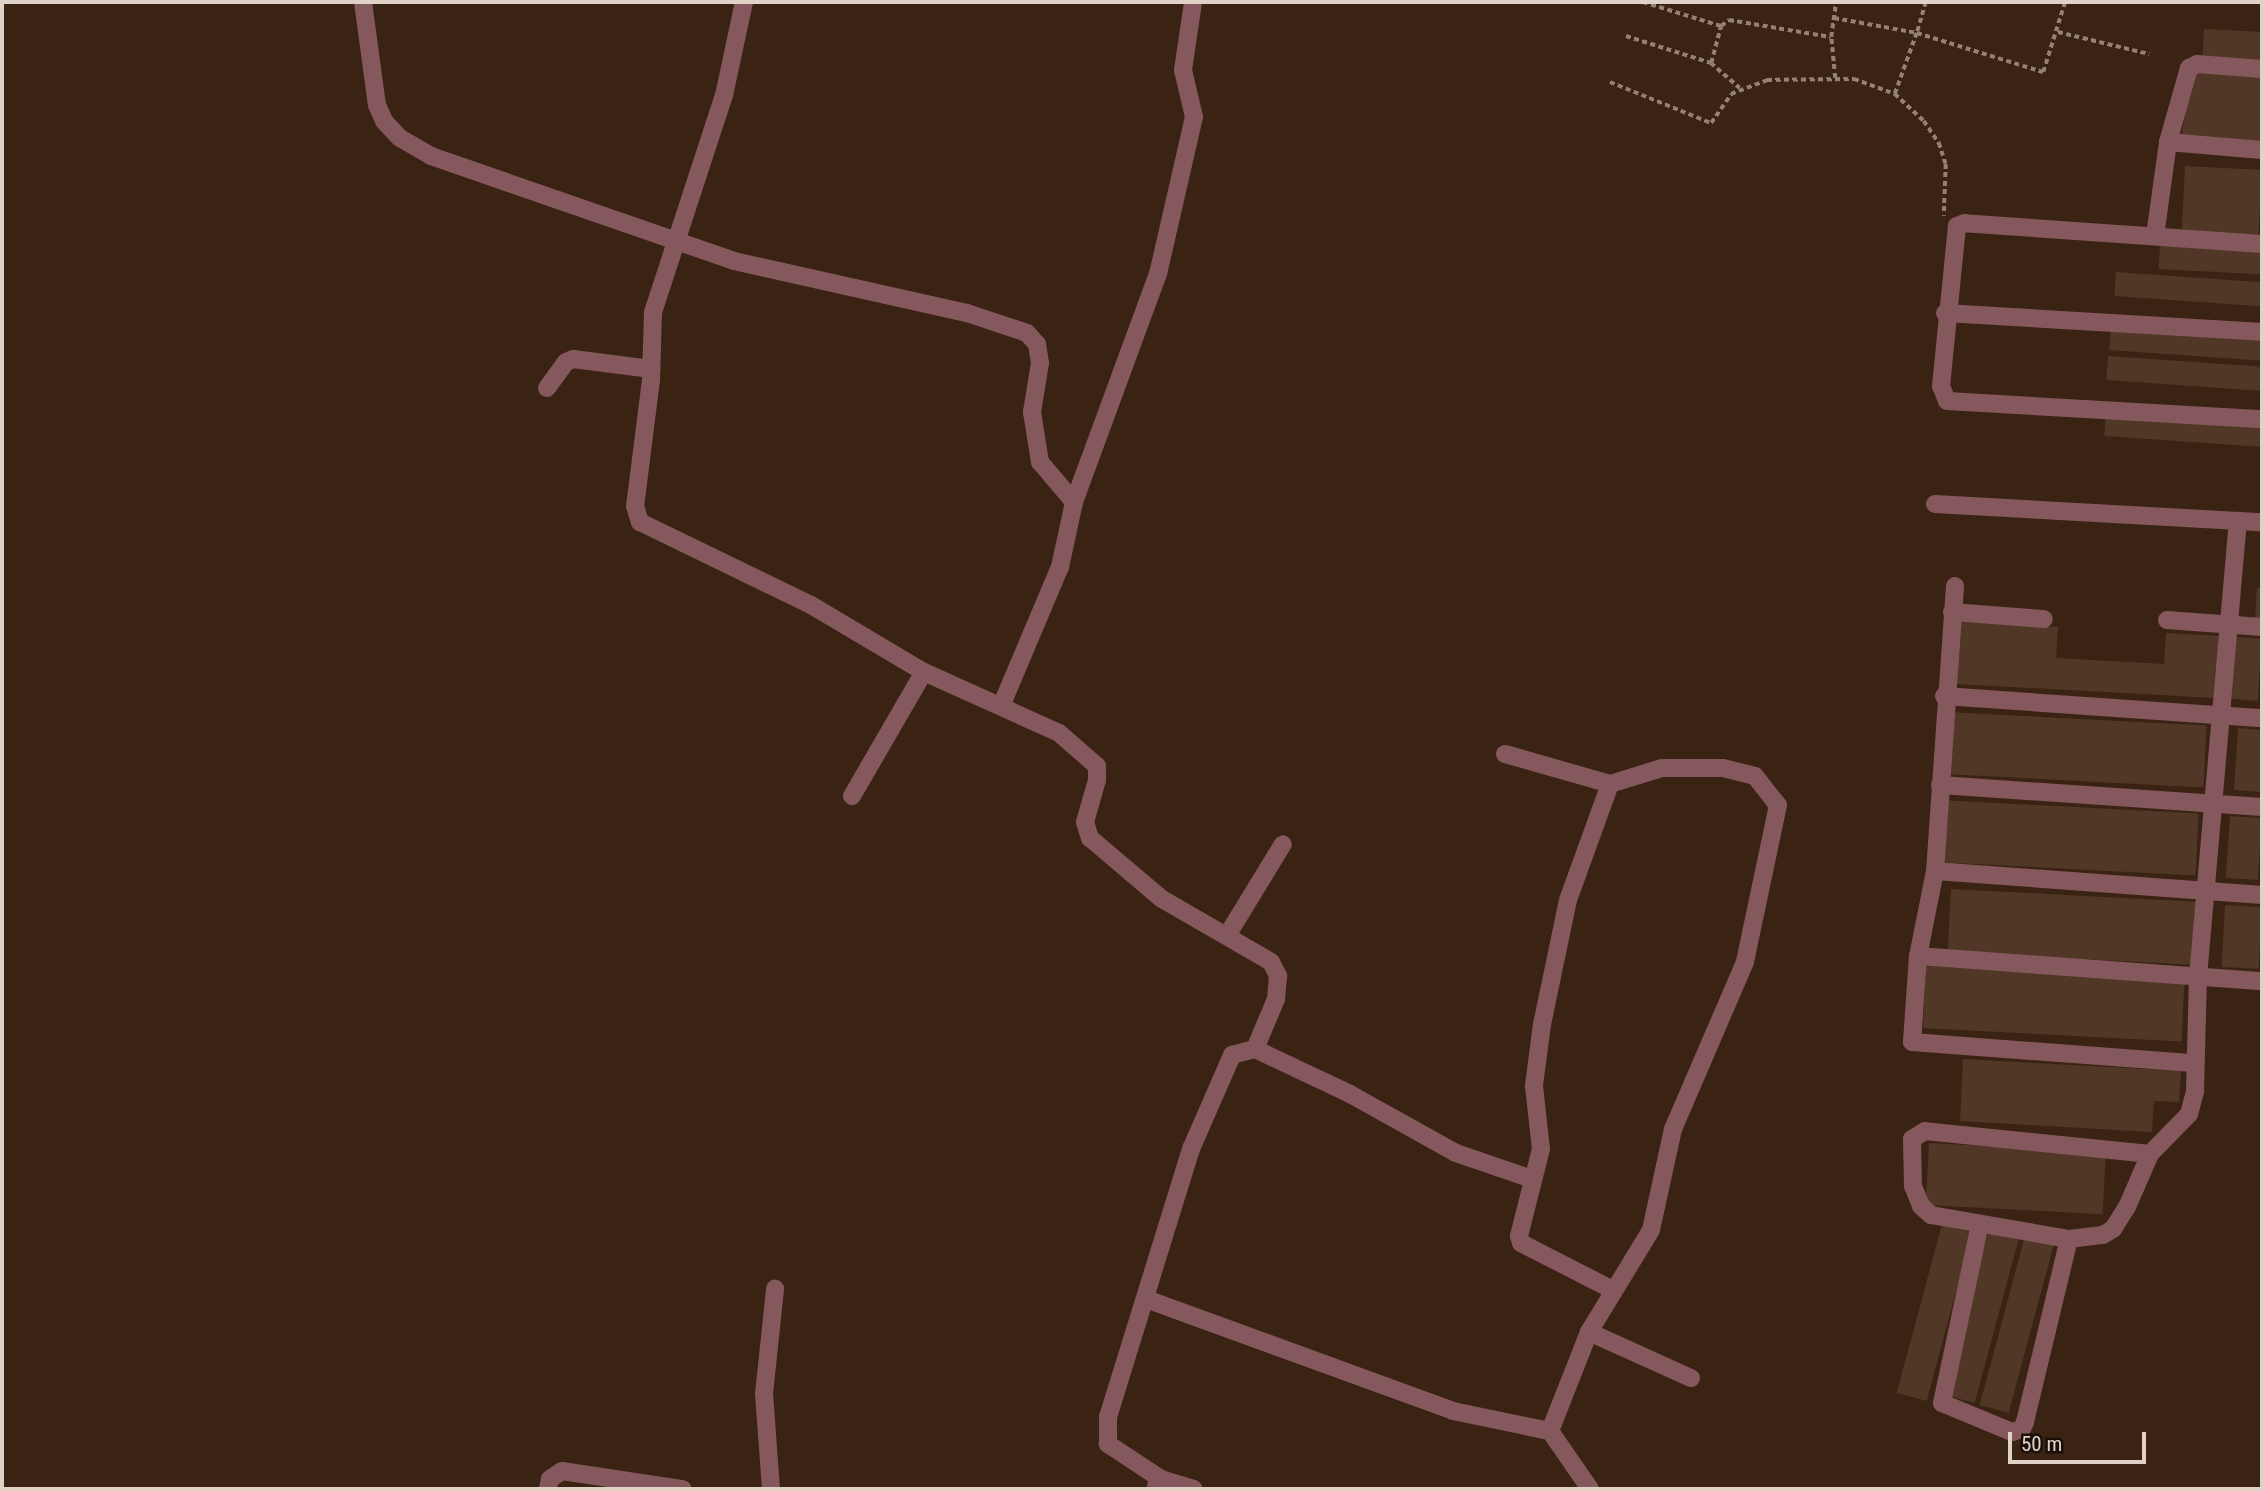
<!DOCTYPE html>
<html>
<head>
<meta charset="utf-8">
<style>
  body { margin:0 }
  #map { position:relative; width:2264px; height:1491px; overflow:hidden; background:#3a2312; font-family:"Roboto Condensed",sans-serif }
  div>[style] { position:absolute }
  .building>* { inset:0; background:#513826; transform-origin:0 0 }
  .path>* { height:3.5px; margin-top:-1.75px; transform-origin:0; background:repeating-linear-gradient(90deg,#948173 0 5px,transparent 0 8.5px) }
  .minor>* { height:18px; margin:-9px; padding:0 9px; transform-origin:9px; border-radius:9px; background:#85585d }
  span { translate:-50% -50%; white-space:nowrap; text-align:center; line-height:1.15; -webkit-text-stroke:5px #1a0f08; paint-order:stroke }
  .frame { position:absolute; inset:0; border:4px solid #e1d2c7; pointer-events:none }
  .scale { position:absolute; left:2008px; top:1432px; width:138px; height:32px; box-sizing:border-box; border:4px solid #e1d2c7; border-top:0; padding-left:9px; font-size:21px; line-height:24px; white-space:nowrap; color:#e1d2c7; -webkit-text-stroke:5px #1a0f08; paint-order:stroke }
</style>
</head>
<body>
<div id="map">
  <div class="building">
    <i style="left:2204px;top:29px;width:58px;height:33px;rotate:3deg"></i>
    <i style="clip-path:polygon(2193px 70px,2262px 72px,2262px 142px,2181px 137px)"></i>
    <i style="left:2185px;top:166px;width:77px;height:69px;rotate:3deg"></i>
    <i style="left:2160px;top:245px;width:102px;height:24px;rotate:3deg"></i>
    <i style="left:2116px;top:272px;width:146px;height:24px;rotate:4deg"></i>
    <i style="left:2111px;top:325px;width:151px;height:25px;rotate:4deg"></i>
    <i style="left:2108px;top:356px;width:154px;height:24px;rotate:4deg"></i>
    <i style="left:2106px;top:412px;width:156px;height:24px;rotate:4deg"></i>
    <i style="clip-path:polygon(2257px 588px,2262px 588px,2262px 619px,2255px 619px)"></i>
    <i style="clip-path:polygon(1960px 622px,2058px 627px,2056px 658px,2164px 664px,2166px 633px,2219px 636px,2215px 698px,1956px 684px)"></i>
    <i style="left:2234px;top:637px;width:28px;height:62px;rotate:4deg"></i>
    <i style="left:1948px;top:712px;width:259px;height:62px;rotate:3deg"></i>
    <i style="clip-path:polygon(2238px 728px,2262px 730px,2262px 792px,2234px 790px)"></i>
    <i style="left:1940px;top:800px;width:259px;height:62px;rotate:3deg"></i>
    <i style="left:2230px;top:816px;width:32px;height:62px;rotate:4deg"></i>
    <i style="left:1951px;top:889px;width:246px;height:63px;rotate:3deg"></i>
    <i style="left:2225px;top:905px;width:37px;height:62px;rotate:3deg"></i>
    <i style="left:1926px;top:966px;width:259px;height:62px;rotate:3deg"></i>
    <i style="clip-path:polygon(1963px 1059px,2181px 1071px,2179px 1102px,2154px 1101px,2152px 1132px,1960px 1121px)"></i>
    <i style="left:1929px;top:1143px;width:177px;height:62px;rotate:3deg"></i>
    <i style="left:1942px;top:1224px;width:31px;height:175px;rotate:15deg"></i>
    <i style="left:1990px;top:1226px;width:31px;height:175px;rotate:15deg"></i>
    <i style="left:2025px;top:1236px;width:30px;height:175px;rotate:15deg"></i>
  </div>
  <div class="path">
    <i style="left:1643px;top:2px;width:82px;rotate:17.1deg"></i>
    <i style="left:1926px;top:2px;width:32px;rotate:106deg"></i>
    <i style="left:1917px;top:33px;width:132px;rotate:17.2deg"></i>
    <i style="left:2043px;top:72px;width:73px;rotate:-72.6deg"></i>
    <i style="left:1834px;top:18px;width:84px;rotate:10.2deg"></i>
    <i style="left:1917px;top:33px;width:65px;rotate:109.8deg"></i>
    <i style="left:2058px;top:32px;width:94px;rotate:13.6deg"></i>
    <i style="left:1626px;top:36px;width:89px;rotate:17.6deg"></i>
    <i style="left:1711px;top:63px;width:38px;rotate:-75deg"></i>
    <i style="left:1721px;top:26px;width:10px;rotate:-37deg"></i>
    <i style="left:1729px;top:20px;width:103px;rotate:9.5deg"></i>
    <i style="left:1711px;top:63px;width:38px;rotate:41deg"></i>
    <i style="left:1835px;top:78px;width:41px;rotate:-95.6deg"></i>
    <i style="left:1831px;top:37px;width:35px;rotate:-82deg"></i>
    <i style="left:1610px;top:82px;width:109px;rotate:22.1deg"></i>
    <i style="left:1711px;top:123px;width:35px;rotate:-55deg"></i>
    <i style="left:1731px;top:94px;width:39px;rotate:-21deg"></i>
    <i style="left:1767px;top:80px;width:87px;rotate:-0.7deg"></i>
    <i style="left:1854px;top:79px;width:44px;rotate:20.1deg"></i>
    <i style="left:1895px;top:94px;width:40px;rotate:43deg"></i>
    <i style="left:1924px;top:121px;width:27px;rotate:56deg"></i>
    <i style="left:1939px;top:143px;width:22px;rotate:72deg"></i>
    <i style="left:1946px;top:164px;width:52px;rotate:92.2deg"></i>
  </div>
  <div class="minor">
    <i style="left:363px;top:2px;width:104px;rotate:82.3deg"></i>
    <i style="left:377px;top:105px;width:17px;rotate:66deg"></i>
    <i style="left:384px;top:121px;width:23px;rotate:47deg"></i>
    <i style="left:400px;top:138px;width:36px;rotate:30deg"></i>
    <i style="left:431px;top:156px;width:321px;rotate:19.1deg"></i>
    <i style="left:734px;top:261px;width:239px;rotate:12.6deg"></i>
    <i style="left:967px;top:313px;width:63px;rotate:18.4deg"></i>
    <i style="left:1027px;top:333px;width:15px;rotate:48deg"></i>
    <i style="left:1037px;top:344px;width:19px;rotate:81deg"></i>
    <i style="left:1040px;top:363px;width:50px;rotate:99.3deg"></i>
    <i style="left:1032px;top:412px;width:51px;rotate:80.9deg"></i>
    <i style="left:1040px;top:462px;width:52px;rotate:49.6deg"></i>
    <i style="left:744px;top:2px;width:95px;rotate:102.1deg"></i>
    <i style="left:724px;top:95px;width:228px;rotate:108.1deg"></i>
    <i style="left:653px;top:312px;width:68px;rotate:91.7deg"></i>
    <i style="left:651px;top:380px;width:127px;rotate:97.2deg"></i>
    <i style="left:635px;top:506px;width:17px;rotate:73deg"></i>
    <i style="left:640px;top:522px;width:190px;rotate:25.9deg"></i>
    <i style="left:811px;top:605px;width:131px;rotate:30.7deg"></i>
    <i style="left:924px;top:672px;width:148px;rotate:24.3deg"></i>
    <i style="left:1059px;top:733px;width:50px;rotate:41deg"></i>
    <i style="left:1097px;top:766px;width:14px;rotate:90deg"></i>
    <i style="left:1097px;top:780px;width:44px;rotate:105.9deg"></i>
    <i style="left:1085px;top:822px;width:17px;rotate:73deg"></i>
    <i style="left:1090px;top:838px;width:94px;rotate:40.3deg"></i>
    <i style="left:1162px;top:899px;width:126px;rotate:30deg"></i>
    <i style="left:1271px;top:962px;width:16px;rotate:63deg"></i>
    <i style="left:1278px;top:976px;width:23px;rotate:95deg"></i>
    <i style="left:1276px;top:999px;width:54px;rotate:112.8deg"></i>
    <i style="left:2168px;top:142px;width:94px;rotate:4.9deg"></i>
    <i style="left:2155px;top:236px;width:95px;rotate:-82.1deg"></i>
    <i style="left:2168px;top:142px;width:77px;rotate:-74.2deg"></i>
    <i style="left:2189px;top:68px;width:9px;rotate:-27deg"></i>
    <i style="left:2197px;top:64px;width:65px;rotate:4.4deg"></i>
    <i style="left:2262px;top:244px;width:298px;rotate:-176deg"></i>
    <i style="left:1965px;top:223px;width:9px;rotate:159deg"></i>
    <i style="left:1957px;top:226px;width:161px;rotate:95.7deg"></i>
    <i style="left:1941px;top:386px;width:16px;rotate:68deg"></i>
    <i style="left:1947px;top:401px;width:316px;rotate:3.3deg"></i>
    <i style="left:1945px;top:313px;width:318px;rotate:3.4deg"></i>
    <i style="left:547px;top:388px;width:32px;rotate:-54deg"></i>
    <i style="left:566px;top:362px;width:8px;rotate:-23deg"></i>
    <i style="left:573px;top:359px;width:79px;rotate:7.3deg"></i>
    <i style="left:1935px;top:504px;width:327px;rotate:3.2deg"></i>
    <i style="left:1955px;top:586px;width:286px;rotate:94deg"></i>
    <i style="left:1935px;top:871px;width:87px;rotate:101.3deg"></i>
    <i style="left:1918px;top:956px;width:86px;rotate:94deg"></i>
    <i style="left:1912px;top:1042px;width:282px;rotate:4.3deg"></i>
    <i style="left:1952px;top:612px;width:92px;rotate:4.4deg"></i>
    <i style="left:2167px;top:620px;width:95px;rotate:4.2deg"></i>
    <i style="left:1944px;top:696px;width:319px;rotate:4deg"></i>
    <i style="left:1002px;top:704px;width:149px;rotate:-67.1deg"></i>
    <i style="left:1060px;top:567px;width:66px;rotate:-77.8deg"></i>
    <i style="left:1074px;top:502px;width:243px;rotate:-69.8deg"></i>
    <i style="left:1158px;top:274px;width:161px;rotate:-77.1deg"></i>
    <i style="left:1194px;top:117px;width:48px;rotate:-103.2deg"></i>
    <i style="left:1183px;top:70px;width:69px;rotate:-81.6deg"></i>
    <i style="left:1505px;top:754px;width:109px;rotate:15.9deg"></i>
    <i style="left:1610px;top:784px;width:54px;rotate:-17.1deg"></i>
    <i style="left:1662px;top:768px;width:61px"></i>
    <i style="left:1723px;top:768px;width:33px;rotate:14deg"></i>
    <i style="left:1755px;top:776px;width:37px;rotate:52deg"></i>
    <i style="left:1778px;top:805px;width:160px;rotate:101.9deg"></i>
    <i style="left:1745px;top:962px;width:182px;rotate:113.3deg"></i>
    <i style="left:1673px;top:1129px;width:103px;rotate:102.3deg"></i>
    <i style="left:1651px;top:1230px;width:119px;rotate:121.3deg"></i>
    <i style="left:1589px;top:1332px;width:106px;rotate:111.5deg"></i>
    <i style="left:1610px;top:784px;width:123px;rotate:109.9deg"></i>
    <i style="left:1568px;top:900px;width:127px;rotate:101.8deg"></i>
    <i style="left:1542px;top:1024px;width:63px;rotate:97.4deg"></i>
    <i style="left:1534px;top:1086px;width:63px;rotate:83.7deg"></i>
    <i style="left:1541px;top:1149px;width:90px;rotate:104.2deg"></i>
    <i style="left:1519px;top:1236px;width:7px;rotate:74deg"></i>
    <i style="left:1521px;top:1243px;width:103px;rotate:27.1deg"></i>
    <i style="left:1940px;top:785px;width:323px;rotate:3.9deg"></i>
    <i style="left:852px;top:796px;width:143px;rotate:-59.9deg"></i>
    <i style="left:1935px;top:871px;width:328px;rotate:4.2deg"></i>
    <i style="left:1228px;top:934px;width:105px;rotate:-58.6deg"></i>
    <i style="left:1918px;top:956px;width:345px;rotate:4.2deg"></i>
    <i style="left:2150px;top:1154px;width:226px;rotate:-174.2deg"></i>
    <i style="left:1925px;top:1131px;width:15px;rotate:148deg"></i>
    <i style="left:1912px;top:1139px;width:47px;rotate:88.8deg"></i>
    <i style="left:1913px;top:1186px;width:22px;rotate:68deg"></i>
    <i style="left:1921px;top:1206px;width:13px;rotate:42deg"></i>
    <i style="left:1931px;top:1215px;width:140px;rotate:9.9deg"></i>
    <i style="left:2069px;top:1239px;width:34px;rotate:-7deg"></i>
    <i style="left:2103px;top:1235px;width:12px;rotate:-31deg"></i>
    <i style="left:2113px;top:1229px;width:26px;rotate:-58deg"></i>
    <i style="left:2127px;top:1207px;width:58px;rotate:-66.5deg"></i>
    <i style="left:2150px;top:1154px;width:56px;rotate:-45.7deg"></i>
    <i style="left:2189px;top:1114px;width:24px;rotate:-75deg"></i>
    <i style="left:2195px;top:1091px;width:114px;rotate:-88.5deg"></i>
    <i style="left:2198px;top:977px;width:458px;rotate:-85deg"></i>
    <i style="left:1980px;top:1224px;width:183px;rotate:102deg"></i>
    <i style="left:1942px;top:1403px;width:76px;rotate:22.5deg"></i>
    <i style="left:2012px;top:1432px;width:10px;rotate:-17deg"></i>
    <i style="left:2022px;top:1429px;width:8px;rotate:-67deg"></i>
    <i style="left:2025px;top:1422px;width:188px;rotate:-76.5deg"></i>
    <i style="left:1146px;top:1299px;width:327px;rotate:20deg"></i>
    <i style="left:1453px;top:1411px;width:99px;rotate:11.7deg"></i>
    <i style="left:1589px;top:1332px;width:112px;rotate:24.3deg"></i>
    <i style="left:1550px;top:1431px;width:70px;rotate:55.4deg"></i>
    <i style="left:1161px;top:1479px;width:64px;rotate:-146.6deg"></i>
    <i style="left:1108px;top:1444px;width:27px;rotate:-90deg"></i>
    <i style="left:1108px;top:1417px;width:281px;rotate:-72.8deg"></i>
    <i style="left:1191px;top:1149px;width:103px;rotate:-66.4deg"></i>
    <i style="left:1232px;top:1055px;width:24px;rotate:-15deg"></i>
    <i style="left:1255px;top:1049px;width:105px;rotate:25.3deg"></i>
    <i style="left:1350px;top:1094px;width:121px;rotate:29.1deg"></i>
    <i style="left:1456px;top:1153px;width:80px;rotate:18.9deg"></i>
    <i style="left:1156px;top:1486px;width:9px;rotate:-54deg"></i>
    <i style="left:1161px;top:1479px;width:34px;rotate:17deg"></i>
    <i style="left:548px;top:1489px;width:10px;rotate:-79deg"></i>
    <i style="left:550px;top:1479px;width:14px;rotate:-34deg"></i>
    <i style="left:562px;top:1471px;width:122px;rotate:8.5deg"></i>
    <i style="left:771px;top:1489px;width:95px;rotate:-94.2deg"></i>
    <i style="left:764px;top:1394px;width:106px;rotate:-84deg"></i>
  </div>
  <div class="frame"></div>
  <div class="scale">50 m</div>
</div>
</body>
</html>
